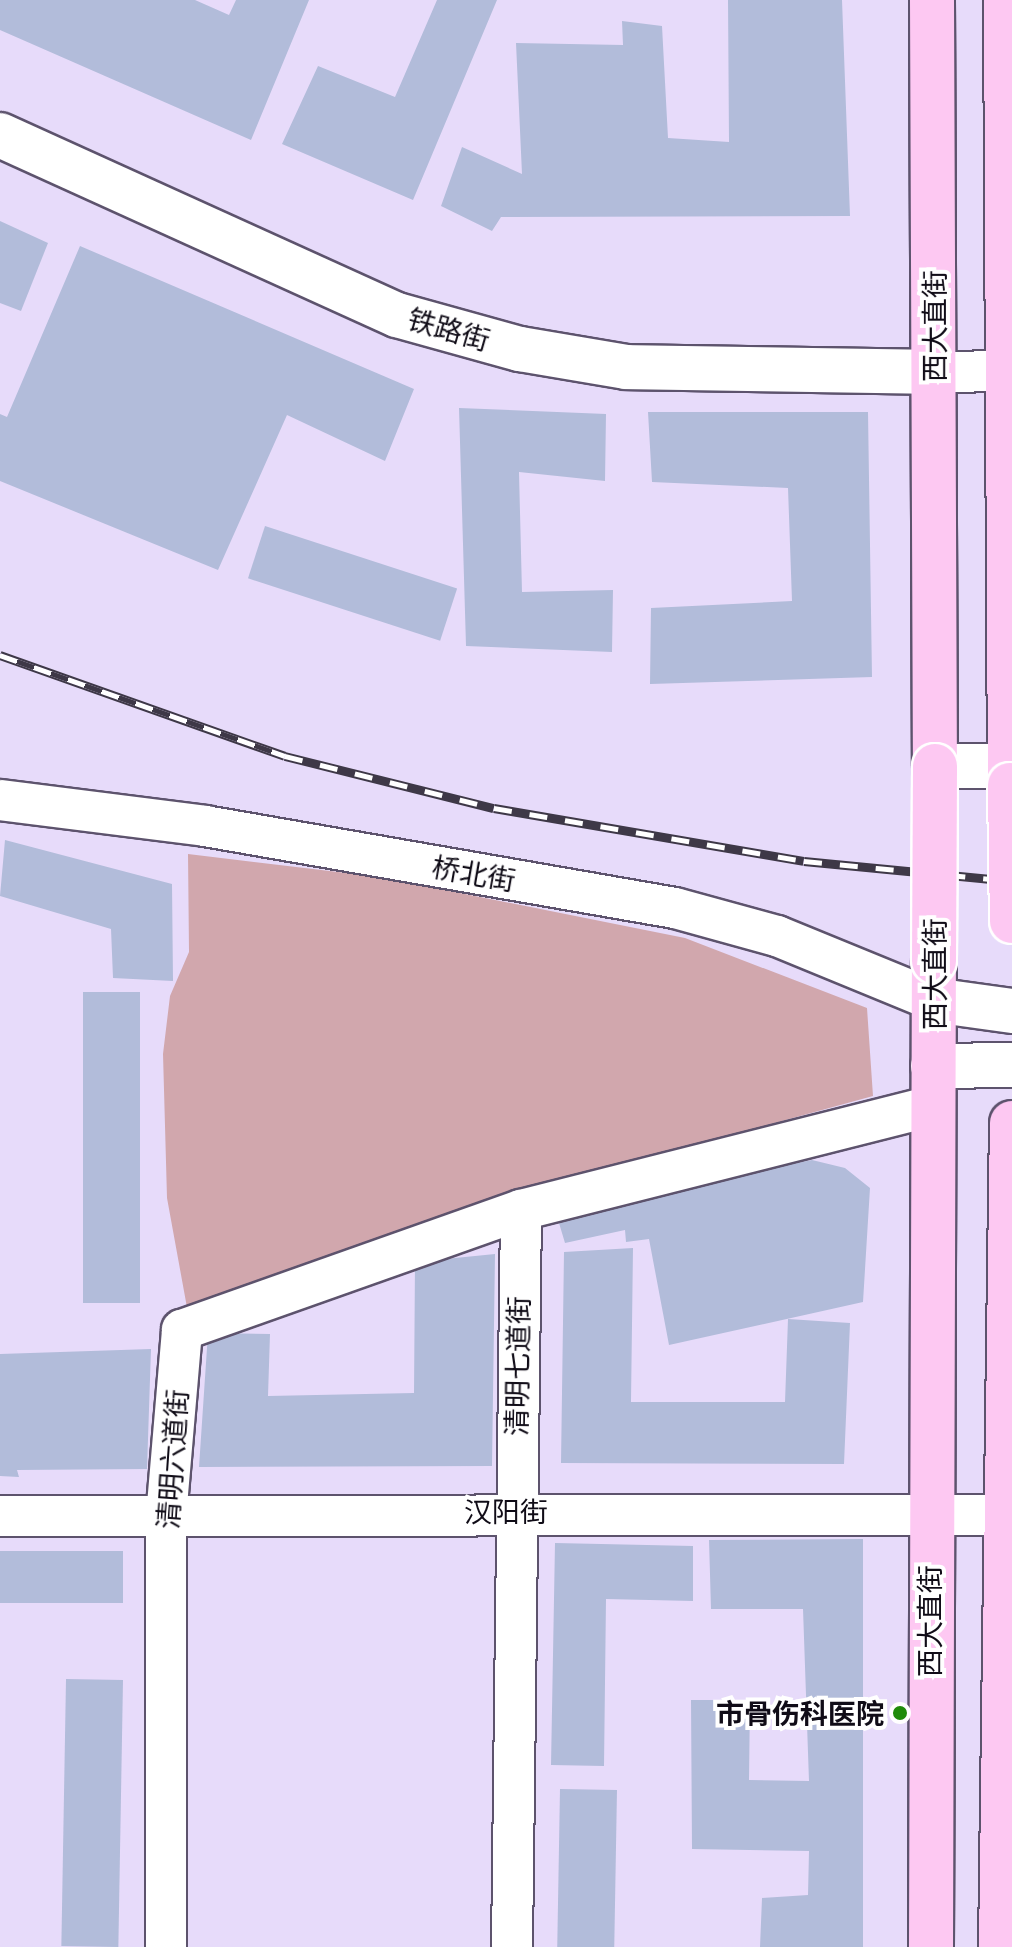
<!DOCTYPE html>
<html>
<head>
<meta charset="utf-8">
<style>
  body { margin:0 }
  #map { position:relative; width:1012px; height:1947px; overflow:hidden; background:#e7dbfa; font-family:Lato,"Noto Sans SC",sans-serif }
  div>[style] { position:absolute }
  .green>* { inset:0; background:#d1a7ad }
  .building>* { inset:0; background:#b2bcda; transform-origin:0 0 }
  .roads { filter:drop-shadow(2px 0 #5d536d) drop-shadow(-2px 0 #5d536d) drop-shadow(0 2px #5d536d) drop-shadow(0 -2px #5d536d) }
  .tertiary>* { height:40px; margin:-20px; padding:0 20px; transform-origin:20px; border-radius:20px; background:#fff }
  .secondary>* { height:44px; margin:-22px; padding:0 22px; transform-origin:22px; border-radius:22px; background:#fff }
  .primary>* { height:44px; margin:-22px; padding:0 22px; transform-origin:22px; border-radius:22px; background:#fdc8f2 }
  .rail>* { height:9px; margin-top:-4.5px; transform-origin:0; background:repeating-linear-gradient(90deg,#fff 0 18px,#3e3847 0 36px); box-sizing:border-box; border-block:2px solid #3e3847 }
  .bridges { filter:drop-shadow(2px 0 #fff) drop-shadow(-2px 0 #fff) drop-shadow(0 2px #fff) drop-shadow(0 -2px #fff) }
  .primary-bridge>* { height:44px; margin:-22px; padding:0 22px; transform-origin:22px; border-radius:22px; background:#fdc8f2 }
  .dots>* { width:22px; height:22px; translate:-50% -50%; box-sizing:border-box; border:4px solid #fff; border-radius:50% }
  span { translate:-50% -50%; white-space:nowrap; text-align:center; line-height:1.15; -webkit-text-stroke:8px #fff; paint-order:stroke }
  .street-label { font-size:28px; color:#100c17 }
  .poi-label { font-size:28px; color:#100c17; font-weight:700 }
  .right { translate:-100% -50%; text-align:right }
</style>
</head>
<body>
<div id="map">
  <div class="green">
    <i style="clip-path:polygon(188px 854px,380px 877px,685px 938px,867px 1008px,873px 1096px,517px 1194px,188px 1313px,167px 1198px,163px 1054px,170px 996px,189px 952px)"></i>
  </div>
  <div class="building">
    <i style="clip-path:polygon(0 0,195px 0,229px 15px,236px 0,309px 0,251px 140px,0 30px)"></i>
    <i style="clip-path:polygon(437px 0,497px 0,413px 200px,282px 144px,318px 66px,395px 97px)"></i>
    <i style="clip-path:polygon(728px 0,842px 0,850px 216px,501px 217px,492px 231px,441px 206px,462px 147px,522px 174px,516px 43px,623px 45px,622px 21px,662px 26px,668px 138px,729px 142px)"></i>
    <i style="clip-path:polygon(0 221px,48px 243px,21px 311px,0 303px)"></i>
    <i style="clip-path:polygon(80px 246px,414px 389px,385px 461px,287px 415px,218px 570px,0 481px,0 414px,7px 417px)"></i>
    <i style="clip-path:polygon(459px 408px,606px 414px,605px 481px,519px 472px,522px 592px,613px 590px,612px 652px,466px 646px)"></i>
    <i style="clip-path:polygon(648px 412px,868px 412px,872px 677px,650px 684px,651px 608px,792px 601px,788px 488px,652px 482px)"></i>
    <i style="left:265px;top:526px;width:202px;height:55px;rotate:18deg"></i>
    <i style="clip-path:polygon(5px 840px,172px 884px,173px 981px,113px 978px,111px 929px,0 896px)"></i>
    <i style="left:140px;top:992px;width:311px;height:57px;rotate:90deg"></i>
    <i style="clip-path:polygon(812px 1160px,845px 1168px,870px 1188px,863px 1302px,669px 1345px,649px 1239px,626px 1242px,625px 1230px,565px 1243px,556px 1213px)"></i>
    <i style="clip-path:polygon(633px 1248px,631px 1402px,785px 1402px,788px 1319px,850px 1323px,844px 1464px,561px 1463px,564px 1252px)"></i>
    <i style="clip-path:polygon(495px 1254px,492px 1466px,199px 1467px,208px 1333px,270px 1334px,268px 1396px,414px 1393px,415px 1262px)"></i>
    <i style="clip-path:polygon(151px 1349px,147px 1469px,17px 1470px,19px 1477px,0 1476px,0 1354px)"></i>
    <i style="clip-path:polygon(863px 1539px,863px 1947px,760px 1947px,762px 1898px,808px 1895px,809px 1851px,692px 1849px,691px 1700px,750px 1700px,749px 1780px,809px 1781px,803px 1609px,711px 1609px,709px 1540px)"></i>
    <i style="clip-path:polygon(555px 1543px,693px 1546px,693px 1601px,606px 1599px,604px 1766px,551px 1765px)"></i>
    <i style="left:0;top:1551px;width:123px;height:52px"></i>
    <i style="left:123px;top:1680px;width:267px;height:57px;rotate:91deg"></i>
    <i style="left:560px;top:1789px;width:57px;height:158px;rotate:1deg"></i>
  </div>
  <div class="roads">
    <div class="tertiary">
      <i style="left:934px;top:372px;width:78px;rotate:-0.7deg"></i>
      <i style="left:0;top:800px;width:207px;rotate:7.2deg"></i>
      <i style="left:205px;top:826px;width:477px;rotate:9.9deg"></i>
      <i style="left:675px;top:908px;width:106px;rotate:15.4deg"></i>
      <i style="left:777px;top:936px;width:169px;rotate:22.3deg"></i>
      <i style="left:0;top:1516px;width:1012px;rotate:-0.06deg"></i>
      <i style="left:166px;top:1947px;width:430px;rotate:-90deg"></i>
      <i style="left:166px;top:1517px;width:188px;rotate:-85.1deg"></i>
      <i style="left:182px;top:1330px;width:360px;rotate:-19.5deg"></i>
      <i style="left:512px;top:1947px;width:737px;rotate:-89.3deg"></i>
      <i style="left:521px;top:1210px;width:425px;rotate:-14.2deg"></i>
    </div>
    <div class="secondary">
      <i style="left:0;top:135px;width:436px;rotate:24.4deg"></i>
      <i style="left:397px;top:315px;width:128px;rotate:15.5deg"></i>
      <i style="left:520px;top:349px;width:108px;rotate:9.6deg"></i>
      <i style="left:626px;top:367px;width:308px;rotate:0.9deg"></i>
      <i style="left:935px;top:766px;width:77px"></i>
      <i style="left:933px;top:1000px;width:80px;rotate:7.9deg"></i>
      <i style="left:933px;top:1066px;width:79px;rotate:-0.7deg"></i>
    </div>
    <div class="primary">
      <i style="left:932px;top:0;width:766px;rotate:89.78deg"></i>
      <i style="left:1006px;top:0;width:785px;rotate:89.71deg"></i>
      <i style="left:931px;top:1947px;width:986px;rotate:-89.83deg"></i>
      <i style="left:1001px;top:1947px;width:824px;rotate:-89.24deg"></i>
    </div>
  </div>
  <div class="rail">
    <i style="left:0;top:655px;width:302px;rotate:19.5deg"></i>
    <i style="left:285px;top:756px;width:215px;rotate:14deg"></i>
    <i style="left:494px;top:808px;width:314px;rotate:9.7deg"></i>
    <i style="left:804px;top:861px;width:209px;rotate:5.5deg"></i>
  </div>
  <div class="bridges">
    <div class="primary-bridge">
      <i style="left:1010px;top:785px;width:136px;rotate:89.2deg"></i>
      <i style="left:934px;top:961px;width:195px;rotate:-89.7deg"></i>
    </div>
  </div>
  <div class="dots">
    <i style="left:900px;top:1713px;background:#1f8b0a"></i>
  </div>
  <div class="street-label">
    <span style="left:934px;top:326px;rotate:-90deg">西大直街</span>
    <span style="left:449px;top:329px;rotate:16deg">铁路街</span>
    <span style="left:474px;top:873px;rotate:10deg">桥北街</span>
    <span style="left:934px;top:974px;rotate:-90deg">西大直街</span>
    <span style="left:517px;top:1366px;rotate:-89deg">清明七道街</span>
    <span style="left:172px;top:1459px;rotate:-86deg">清明六道街</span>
    <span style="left:506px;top:1511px">汉阳街</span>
    <span style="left:929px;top:1621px;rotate:-90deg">西大直街</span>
  </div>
  <div class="poi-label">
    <span class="right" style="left:884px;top:1713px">市骨伤科医院</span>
  </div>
</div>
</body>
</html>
